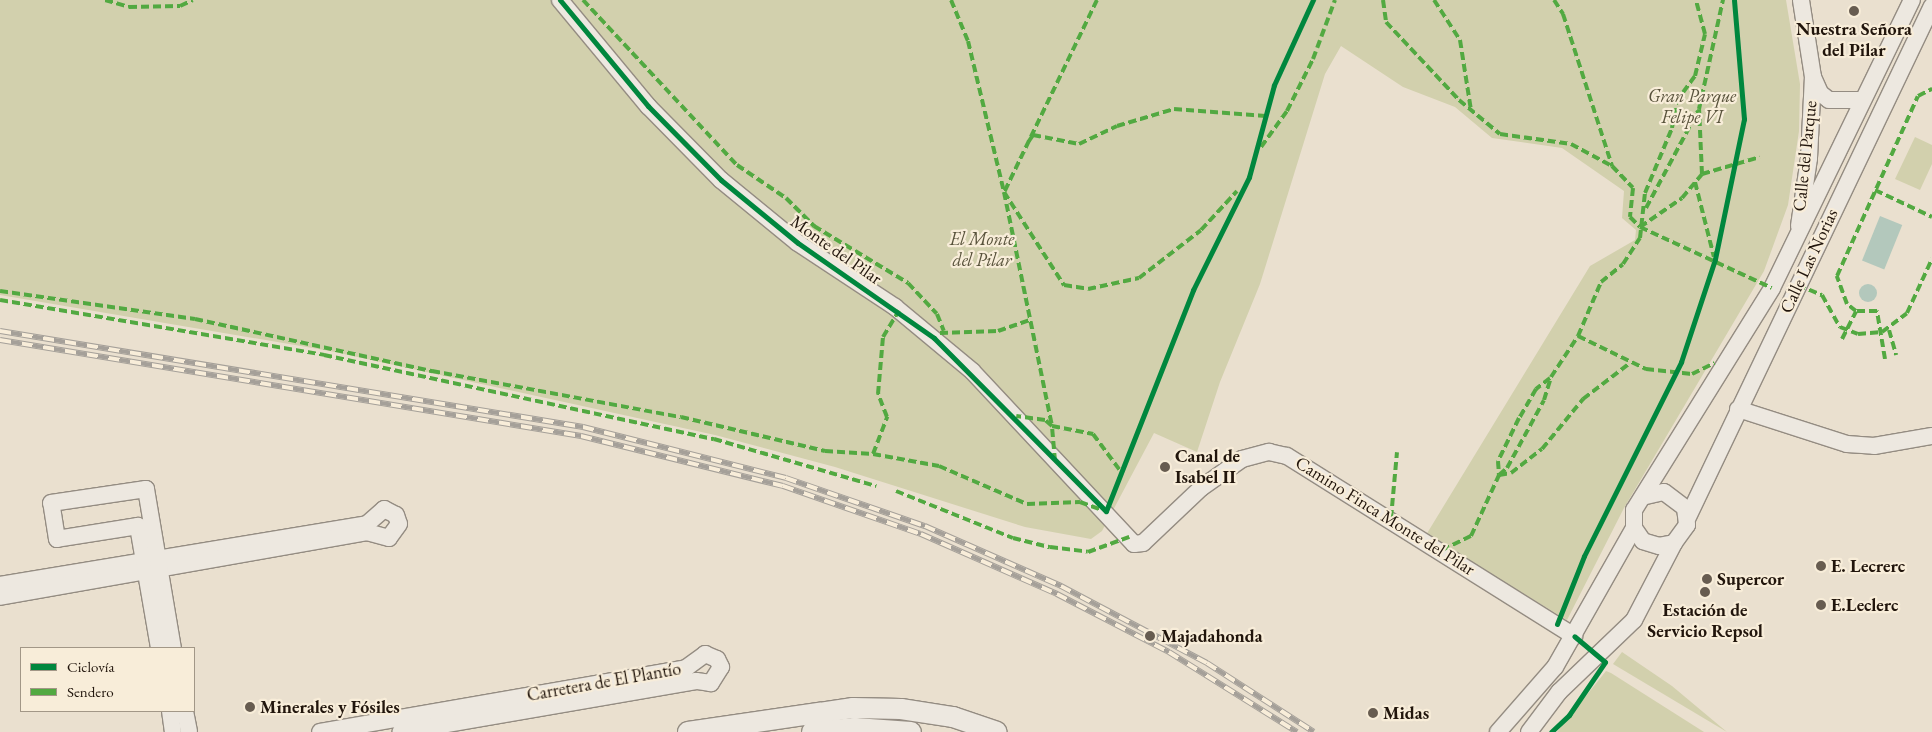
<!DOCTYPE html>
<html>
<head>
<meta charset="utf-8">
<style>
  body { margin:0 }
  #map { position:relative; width:1932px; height:732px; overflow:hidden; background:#eae0cf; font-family:"EB Garamond",serif }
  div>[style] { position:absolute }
  .green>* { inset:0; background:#d2d0ad }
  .water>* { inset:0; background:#b3c8bc; transform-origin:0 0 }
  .round { border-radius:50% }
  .roads { filter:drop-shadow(1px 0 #948c82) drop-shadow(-1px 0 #948c82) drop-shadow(0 1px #948c82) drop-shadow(0 -1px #948c82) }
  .minor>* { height:16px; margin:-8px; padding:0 8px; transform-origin:8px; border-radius:8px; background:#ede8e0 }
  .tertiary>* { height:20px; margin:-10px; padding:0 10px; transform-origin:10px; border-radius:10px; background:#ede8e0 }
  .rail>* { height:5.5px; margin-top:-2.75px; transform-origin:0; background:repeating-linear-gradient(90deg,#f8edd9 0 11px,#a5a099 0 22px); box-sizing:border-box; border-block:1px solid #a5a099 }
  .quiet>* { height:4px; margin-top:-2px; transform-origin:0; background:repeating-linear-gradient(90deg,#52a941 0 8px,transparent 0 12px) }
  .cycleway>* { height:5px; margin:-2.5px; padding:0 2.5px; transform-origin:2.5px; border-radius:2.5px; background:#00873e }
  .dots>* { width:14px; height:14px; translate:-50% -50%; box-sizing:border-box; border:2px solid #f8edd9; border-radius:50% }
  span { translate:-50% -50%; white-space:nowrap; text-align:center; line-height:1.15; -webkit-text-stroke:4.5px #f8edd9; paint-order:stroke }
  .poi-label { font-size:18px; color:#21150c; font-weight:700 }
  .left { translate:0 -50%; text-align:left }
  .park-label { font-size:18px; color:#58523b; font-style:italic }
  .street-label { font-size:18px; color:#21150c }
  .legend { position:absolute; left:20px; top:647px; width:175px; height:65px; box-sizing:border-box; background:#f8edd9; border:1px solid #a29787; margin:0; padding:6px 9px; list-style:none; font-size:15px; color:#21150c }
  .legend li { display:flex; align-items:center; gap:10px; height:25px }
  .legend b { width:25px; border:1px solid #a29787 }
</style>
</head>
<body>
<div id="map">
  <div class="green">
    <i style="clip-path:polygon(0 0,1786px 0,1800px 84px,1799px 131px,1788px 205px,1764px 271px,1624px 508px,1567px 620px,1426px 535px,1590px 266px,1635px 240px,1636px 230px,1622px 218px,1624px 191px,1562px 148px,1492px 138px,1455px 107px,1403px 87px,1341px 46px,1325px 74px,1260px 284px,1220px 382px,1197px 452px,1154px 433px,1102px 531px,1091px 539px,1025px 527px,835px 467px,715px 435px,330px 351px,0 295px)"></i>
    <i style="clip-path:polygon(1915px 137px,1932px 145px,1932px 164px,1920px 190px,1895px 179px)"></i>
    <i style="clip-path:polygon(1622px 652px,1672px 686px,1727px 732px,1613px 664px)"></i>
    <i style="clip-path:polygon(1606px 671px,1611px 673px,1704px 732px,1557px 732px)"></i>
  </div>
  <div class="water">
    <i style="left:1880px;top:216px;width:24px;height:48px;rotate:22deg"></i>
    <i class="round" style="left:1859px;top:284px;width:18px;height:18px"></i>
  </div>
  <div class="roads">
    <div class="minor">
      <i style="left:560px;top:0;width:138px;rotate:50.3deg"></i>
      <i style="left:648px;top:106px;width:104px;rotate:45.4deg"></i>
      <i style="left:721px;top:180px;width:99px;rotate:39.3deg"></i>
      <i style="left:798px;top:243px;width:116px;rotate:33.4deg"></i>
      <i style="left:895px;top:307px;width:100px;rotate:39.7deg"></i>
      <i style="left:972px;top:371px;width:237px;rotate:46.9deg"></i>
      <i style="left:1134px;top:544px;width:9px;rotate:-6deg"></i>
      <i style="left:1143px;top:543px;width:80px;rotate:-43.5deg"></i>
      <i style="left:1201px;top:488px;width:50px;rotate:-35.3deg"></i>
      <i style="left:1242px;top:459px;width:28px;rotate:-15deg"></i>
      <i style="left:1269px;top:452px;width:18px;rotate:13deg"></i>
      <i style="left:1287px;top:456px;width:339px;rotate:32.1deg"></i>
      <i style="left:1813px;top:77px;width:17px;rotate:66deg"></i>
      <i style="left:1820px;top:93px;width:11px;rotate:38deg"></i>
      <i style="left:1829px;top:100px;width:33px"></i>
      <i style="left:1799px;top:226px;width:69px;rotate:-81.6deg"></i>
      <i style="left:1809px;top:158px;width:81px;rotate:-87.2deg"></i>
      <i style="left:1813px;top:77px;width:78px;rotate:-98.9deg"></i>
      <i style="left:1738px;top:409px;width:114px;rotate:17.8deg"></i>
      <i style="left:1847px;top:444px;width:27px;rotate:4deg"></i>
      <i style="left:1874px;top:446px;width:59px;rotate:-9.8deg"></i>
      <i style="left:1646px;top:496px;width:18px;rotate:-13deg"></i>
      <i style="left:1664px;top:492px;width:26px;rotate:37deg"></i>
      <i style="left:1685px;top:508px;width:17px;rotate:83deg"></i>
      <i style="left:1687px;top:525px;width:22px;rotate:126deg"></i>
      <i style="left:1674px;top:543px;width:15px;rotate:169deg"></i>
      <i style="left:1659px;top:546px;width:17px;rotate:-163deg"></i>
      <i style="left:1643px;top:541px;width:16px;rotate:-125deg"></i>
      <i style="left:1634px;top:528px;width:18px;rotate:-90deg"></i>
      <i style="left:1634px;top:510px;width:261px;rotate:-58.1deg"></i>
      <i style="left:1772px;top:288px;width:320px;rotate:-64.1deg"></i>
      <i style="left:1688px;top:517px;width:566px;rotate:-64.48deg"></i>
      <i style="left:0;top:585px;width:372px;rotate:-9.4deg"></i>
      <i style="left:367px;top:524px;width:23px;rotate:-41deg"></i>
      <i style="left:384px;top:509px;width:13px;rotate:27deg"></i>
      <i style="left:396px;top:515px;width:9px;rotate:72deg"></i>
      <i style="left:399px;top:524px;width:17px;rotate:126deg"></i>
      <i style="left:389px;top:538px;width:23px;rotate:-165deg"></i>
      <i style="left:367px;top:532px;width:373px;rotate:170deg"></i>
      <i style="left:159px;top:648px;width:124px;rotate:-99.8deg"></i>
      <i style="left:138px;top:526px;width:82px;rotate:170.9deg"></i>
      <i style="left:57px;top:539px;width:36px;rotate:-99deg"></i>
      <i style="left:51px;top:503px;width:96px;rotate:-8.4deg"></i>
      <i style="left:146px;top:489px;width:161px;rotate:80.4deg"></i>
      <i style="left:170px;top:711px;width:21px;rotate:82deg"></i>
      <i style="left:185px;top:711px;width:21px;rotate:79deg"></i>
      <i style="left:320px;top:732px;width:372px;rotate:-9.9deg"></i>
      <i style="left:686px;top:668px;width:24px;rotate:-36deg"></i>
      <i style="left:705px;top:654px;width:13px;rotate:23deg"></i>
      <i style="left:717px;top:659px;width:9px;rotate:63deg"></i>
      <i style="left:721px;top:667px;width:19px;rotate:122deg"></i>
      <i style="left:711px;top:683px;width:15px;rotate:-172deg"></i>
      <i style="left:696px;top:681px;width:300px;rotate:170.2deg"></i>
      <i style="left:1498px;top:732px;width:86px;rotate:-48.8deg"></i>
      <i style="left:1555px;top:667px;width:160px;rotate:-60.4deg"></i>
      <i style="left:1529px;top:732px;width:50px;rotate:-53.1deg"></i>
      <i style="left:1559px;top:692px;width:104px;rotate:-43.8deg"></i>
      <i style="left:1634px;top:620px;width:87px;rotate:-62.5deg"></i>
    </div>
    <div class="tertiary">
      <i style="left:688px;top:732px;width:167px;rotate:-8.3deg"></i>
      <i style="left:853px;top:708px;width:48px;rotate:1.2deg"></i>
      <i style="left:901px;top:709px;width:53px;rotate:8.7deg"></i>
      <i style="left:953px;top:717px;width:46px;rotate:18.8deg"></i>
      <i style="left:812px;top:732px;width:43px;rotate:-5.3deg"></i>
      <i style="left:855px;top:728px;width:56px;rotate:4.1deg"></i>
    </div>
  </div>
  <div class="rail">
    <i style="left:0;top:331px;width:591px;rotate:9.35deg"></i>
    <i style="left:583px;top:427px;width:209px;rotate:14.1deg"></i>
    <i style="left:786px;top:478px;width:147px;rotate:19.1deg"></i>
    <i style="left:925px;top:526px;width:149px;rotate:23.8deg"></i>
    <i style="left:1061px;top:586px;width:165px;rotate:27.8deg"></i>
    <i style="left:1207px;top:663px;width:127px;rotate:32.8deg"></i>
    <i style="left:0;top:340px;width:589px;rotate:9.38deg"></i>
    <i style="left:581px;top:436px;width:208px;rotate:13.9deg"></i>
    <i style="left:783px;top:486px;width:146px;rotate:19.2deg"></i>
    <i style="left:921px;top:534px;width:149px;rotate:23.8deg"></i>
    <i style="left:1057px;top:594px;width:126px;rotate:27.4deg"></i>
    <i style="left:1169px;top:652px;width:151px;rotate:32deg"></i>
  </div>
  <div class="quiet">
    <i style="left:105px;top:0;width:25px;rotate:16deg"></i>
    <i style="left:129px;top:7px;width:51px;rotate:-1.1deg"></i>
    <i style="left:180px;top:6px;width:14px;rotate:-25deg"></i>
    <i style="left:583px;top:0;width:226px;rotate:47deg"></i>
    <i style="left:737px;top:165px;width:59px;rotate:34deg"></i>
    <i style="left:786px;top:198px;width:40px;rotate:45deg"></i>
    <i style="left:814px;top:226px;width:110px;rotate:31.2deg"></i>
    <i style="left:908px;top:283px;width:42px;rotate:46.9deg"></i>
    <i style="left:937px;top:314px;width:18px;rotate:68deg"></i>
    <i style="left:951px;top:0;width:44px;rotate:67.5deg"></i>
    <i style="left:968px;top:41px;width:155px;rotate:76.6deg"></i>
    <i style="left:1004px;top:192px;width:239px;rotate:78.4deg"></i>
    <i style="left:1052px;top:426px;width:9px;rotate:-139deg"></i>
    <i style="left:1045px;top:420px;width:29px;rotate:-172deg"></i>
    <i style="left:1097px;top:0;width:213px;rotate:115.8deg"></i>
    <i style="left:1004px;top:192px;width:111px;rotate:57.2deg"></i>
    <i style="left:1064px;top:285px;width:24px;rotate:9deg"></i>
    <i style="left:1088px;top:289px;width:52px;rotate:-12.2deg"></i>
    <i style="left:1139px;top:278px;width:78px;rotate:-37.7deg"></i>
    <i style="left:1201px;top:230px;width:53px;rotate:-47.3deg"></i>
    <i style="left:1383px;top:0;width:22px;rotate:82deg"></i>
    <i style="left:1386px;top:22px;width:107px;rotate:46.9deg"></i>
    <i style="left:1459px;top:100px;width:53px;rotate:39.7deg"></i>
    <i style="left:1500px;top:134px;width:72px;rotate:8deg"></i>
    <i style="left:1571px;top:144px;width:47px;rotate:28.2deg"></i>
    <i style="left:1434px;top:0;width:48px;rotate:57deg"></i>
    <i style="left:1460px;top:40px;width:71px;rotate:81.1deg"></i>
    <i style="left:1554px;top:0;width:17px;rotate:57deg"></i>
    <i style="left:1563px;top:14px;width:160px;rotate:72.1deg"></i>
    <i style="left:1612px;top:166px;width:30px;rotate:46deg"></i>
    <i style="left:1633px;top:188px;width:29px;rotate:96deg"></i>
    <i style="left:1630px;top:217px;width:14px;rotate:45deg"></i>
    <i style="left:1640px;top:227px;width:145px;rotate:24.8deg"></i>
    <i style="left:1029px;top:141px;width:7px;rotate:-56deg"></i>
    <i style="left:1033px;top:135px;width:47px;rotate:11.1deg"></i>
    <i style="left:1079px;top:144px;width:42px;rotate:-25.3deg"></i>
    <i style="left:1117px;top:126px;width:59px;rotate:-16.6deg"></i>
    <i style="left:1174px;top:109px;width:92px;rotate:4.4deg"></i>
    <i style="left:1261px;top:147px;width:44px;rotate:-54.2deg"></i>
    <i style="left:1287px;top:111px;width:58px;rotate:-63.4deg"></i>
    <i style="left:1313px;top:59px;width:63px;rotate:-69.6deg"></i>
    <i style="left:1702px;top:174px;width:60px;rotate:-16.3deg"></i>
    <i style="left:1695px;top:182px;width:77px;rotate:75.8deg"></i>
    <i style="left:1875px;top:190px;width:63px;rotate:25.3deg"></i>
    <i style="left:1646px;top:208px;width:110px;rotate:-61.8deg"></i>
    <i style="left:1640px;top:227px;width:51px;rotate:-34.6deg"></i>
    <i style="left:1682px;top:198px;width:31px;rotate:-50deg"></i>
    <i style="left:1702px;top:174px;width:65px;rotate:-92.6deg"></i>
    <i style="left:1699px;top:109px;width:112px;rotate:-77.6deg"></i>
    <i style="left:1798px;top:285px;width:26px;rotate:23deg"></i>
    <i style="left:1822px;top:295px;width:37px;rotate:61deg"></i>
    <i style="left:1840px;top:327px;width:19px;rotate:21deg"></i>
    <i style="left:1858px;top:334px;width:24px;rotate:-5deg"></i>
    <i style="left:1882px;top:332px;width:31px;rotate:-37deg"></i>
    <i style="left:1907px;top:313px;width:60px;rotate:-65.2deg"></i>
    <i style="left:0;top:291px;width:197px;rotate:8.2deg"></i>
    <i style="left:195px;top:319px;width:243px;rotate:12.4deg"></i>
    <i style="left:432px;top:371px;width:253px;rotate:10.5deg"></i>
    <i style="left:681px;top:417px;width:148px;rotate:13.3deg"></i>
    <i style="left:825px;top:451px;width:48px;rotate:3.6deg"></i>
    <i style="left:873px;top:454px;width:40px;rotate:-69deg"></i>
    <i style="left:887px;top:417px;width:25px;rotate:-111deg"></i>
    <i style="left:878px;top:394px;width:57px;rotate:-85deg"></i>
    <i style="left:883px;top:337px;width:31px;rotate:-59deg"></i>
    <i style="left:0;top:300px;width:329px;rotate:9.6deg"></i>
    <i style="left:324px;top:355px;width:399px;rotate:12.2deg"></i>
    <i style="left:714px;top:439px;width:169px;rotate:16.2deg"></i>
    <i style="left:1889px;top:330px;width:26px;rotate:74deg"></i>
    <i style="left:940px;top:333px;width:58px;rotate:-2deg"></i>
    <i style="left:998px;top:331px;width:34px;rotate:-19deg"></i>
    <i style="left:1578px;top:336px;width:76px;rotate:25.9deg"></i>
    <i style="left:1646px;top:369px;width:46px;rotate:6.2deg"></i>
    <i style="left:1692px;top:374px;width:25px;rotate:-26deg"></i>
    <i style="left:1842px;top:339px;width:31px;rotate:-63deg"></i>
    <i style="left:1885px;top:359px;width:49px;rotate:-99.5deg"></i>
    <i style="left:1877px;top:311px;width:21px;rotate:180deg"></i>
    <i style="left:1856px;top:311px;width:11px;rotate:-142deg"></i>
    <i style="left:1847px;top:304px;width:30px;rotate:-110deg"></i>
    <i style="left:1837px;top:276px;width:197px;rotate:-65.8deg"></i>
    <i style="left:1918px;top:96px;width:16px;rotate:-27deg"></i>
    <i style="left:1550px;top:378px;width:18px;rotate:142deg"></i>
    <i style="left:1536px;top:389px;width:34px;rotate:120deg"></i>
    <i style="left:1519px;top:418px;width:48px;rotate:116deg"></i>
    <i style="left:1498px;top:461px;width:14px;rotate:86deg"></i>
    <i style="left:1499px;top:475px;width:12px;rotate:-9deg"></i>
    <i style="left:1511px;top:473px;width:39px;rotate:-38deg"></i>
    <i style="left:1542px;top:449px;width:65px;rotate:-50.6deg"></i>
    <i style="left:1583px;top:399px;width:59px;rotate:-37.5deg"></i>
    <i style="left:873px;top:454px;width:67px;rotate:10.3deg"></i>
    <i style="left:939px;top:466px;width:96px;rotate:23.4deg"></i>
    <i style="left:1027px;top:504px;width:53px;rotate:-2.2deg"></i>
    <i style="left:1080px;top:502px;width:23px;rotate:20deg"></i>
    <i style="left:1055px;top:461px;width:35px;rotate:-95deg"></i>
    <i style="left:1052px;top:426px;width:42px;rotate:11deg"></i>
    <i style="left:1093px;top:434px;width:49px;rotate:53.4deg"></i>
    <i style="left:896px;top:491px;width:126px;rotate:21.9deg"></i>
    <i style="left:1013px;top:538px;width:38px;rotate:14deg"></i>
    <i style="left:1050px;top:547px;width:38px;rotate:7deg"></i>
    <i style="left:1088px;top:552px;width:44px;rotate:-20.1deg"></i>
    <i style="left:1391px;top:518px;width:66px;rotate:-84.8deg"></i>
    <i style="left:1442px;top:550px;width:32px;rotate:-26deg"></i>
    <i style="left:1471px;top:536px;width:67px;rotate:-65.3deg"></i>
    <i style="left:1499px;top:475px;width:11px;rotate:-41deg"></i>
    <i style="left:1507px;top:468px;width:77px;rotate:-61.4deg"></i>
    <i style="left:1544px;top:400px;width:24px;rotate:-73deg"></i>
    <i style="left:1551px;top:377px;width:49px;rotate:-56.6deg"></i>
    <i style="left:1578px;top:336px;width:59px;rotate:-66.9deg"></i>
    <i style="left:1601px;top:282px;width:28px;rotate:-39deg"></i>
    <i style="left:1623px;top:264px;width:31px;rotate:-57deg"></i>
    <i style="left:1640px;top:238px;width:45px;rotate:-83.7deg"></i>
    <i style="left:1645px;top:193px;width:70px;rotate:-67.4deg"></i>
    <i style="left:1672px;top:128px;width:26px;rotate:-81deg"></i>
    <i style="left:1676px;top:102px;width:32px;rotate:-54deg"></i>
    <i style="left:1695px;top:76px;width:43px;rotate:-76.6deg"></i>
    <i style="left:1705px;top:34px;width:35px;rotate:-105deg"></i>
  </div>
  <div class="cycleway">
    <i style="left:560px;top:0;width:138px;rotate:50.3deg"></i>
    <i style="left:648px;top:106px;width:104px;rotate:45.4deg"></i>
    <i style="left:721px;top:180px;width:99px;rotate:39.3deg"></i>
    <i style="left:798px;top:243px;width:166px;rotate:34.9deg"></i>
    <i style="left:934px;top:338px;width:244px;rotate:45.2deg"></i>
    <i style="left:1106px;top:511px;width:238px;rotate:-68.5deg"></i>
    <i style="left:1193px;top:290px;width:126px;rotate:-63.6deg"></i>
    <i style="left:1249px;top:177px;width:95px;rotate:-74.8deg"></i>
    <i style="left:1274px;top:85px;width:94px;rotate:-65.4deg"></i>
    <i style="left:1557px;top:624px;width:73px;rotate:-68.3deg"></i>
    <i style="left:1584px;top:556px;width:217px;rotate:-63.4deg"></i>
    <i style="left:1681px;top:362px;width:108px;rotate:-71.7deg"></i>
    <i style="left:1715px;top:259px;width:143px;rotate:-78.3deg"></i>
    <i style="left:1744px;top:119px;width:119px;rotate:-94.8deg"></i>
    <i style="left:1551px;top:732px;width:25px;rotate:-43deg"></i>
    <i style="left:1569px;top:715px;width:64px;rotate:-55.8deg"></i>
    <i style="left:1605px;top:662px;width:40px;rotate:-140deg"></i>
  </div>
  <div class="dots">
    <i style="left:1854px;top:11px;background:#675c50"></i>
    <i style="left:1165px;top:467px;background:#675c50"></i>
    <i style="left:1821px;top:566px;background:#675c50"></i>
    <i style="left:1707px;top:579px;background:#675c50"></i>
    <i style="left:1705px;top:592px;background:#675c50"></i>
    <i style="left:1821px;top:605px;background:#675c50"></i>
    <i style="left:1150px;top:636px;background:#675c50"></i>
    <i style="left:250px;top:707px;background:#675c50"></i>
    <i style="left:1373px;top:713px;background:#675c50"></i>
  </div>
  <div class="poi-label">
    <span style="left:1854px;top:40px">Nuestra Señora<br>del Pilar</span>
    <span class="left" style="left:1175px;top:467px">Canal de<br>Isabel II</span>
    <span class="left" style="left:1831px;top:566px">E. Lecrerc</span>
    <span class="left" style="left:1717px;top:579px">Supercor</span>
    <span class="left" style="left:1831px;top:605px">E.Leclerc</span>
    <span style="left:1705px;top:621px">Estación de<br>Servicio Repsol</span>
    <span class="left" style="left:1161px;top:636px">Majadahonda</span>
    <span class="left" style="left:260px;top:707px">Minerales y Fósiles</span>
    <span class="left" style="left:1383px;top:713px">Midas</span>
  </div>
  <div class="park-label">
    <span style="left:1692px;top:107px">Gran Parque<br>Felipe VI</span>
    <span style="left:982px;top:250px">El Monte<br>del Pilar</span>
  </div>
  <div class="street-label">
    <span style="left:1805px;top:156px;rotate:-84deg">Calle del Parque</span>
    <span style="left:836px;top:250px;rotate:35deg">Monte del Pilar</span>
    <span style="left:1809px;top:261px;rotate:-65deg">Calle Las Norias</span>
    <span style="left:1385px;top:516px;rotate:32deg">Camino Finca Monte del Pilar</span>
    <span style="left:604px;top:682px;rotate:-10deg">Carretera de El Plantío</span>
  </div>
  <ul class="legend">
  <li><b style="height:6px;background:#00873e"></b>Ciclovía</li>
  <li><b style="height:6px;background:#52a941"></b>Sendero</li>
  </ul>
</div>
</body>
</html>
